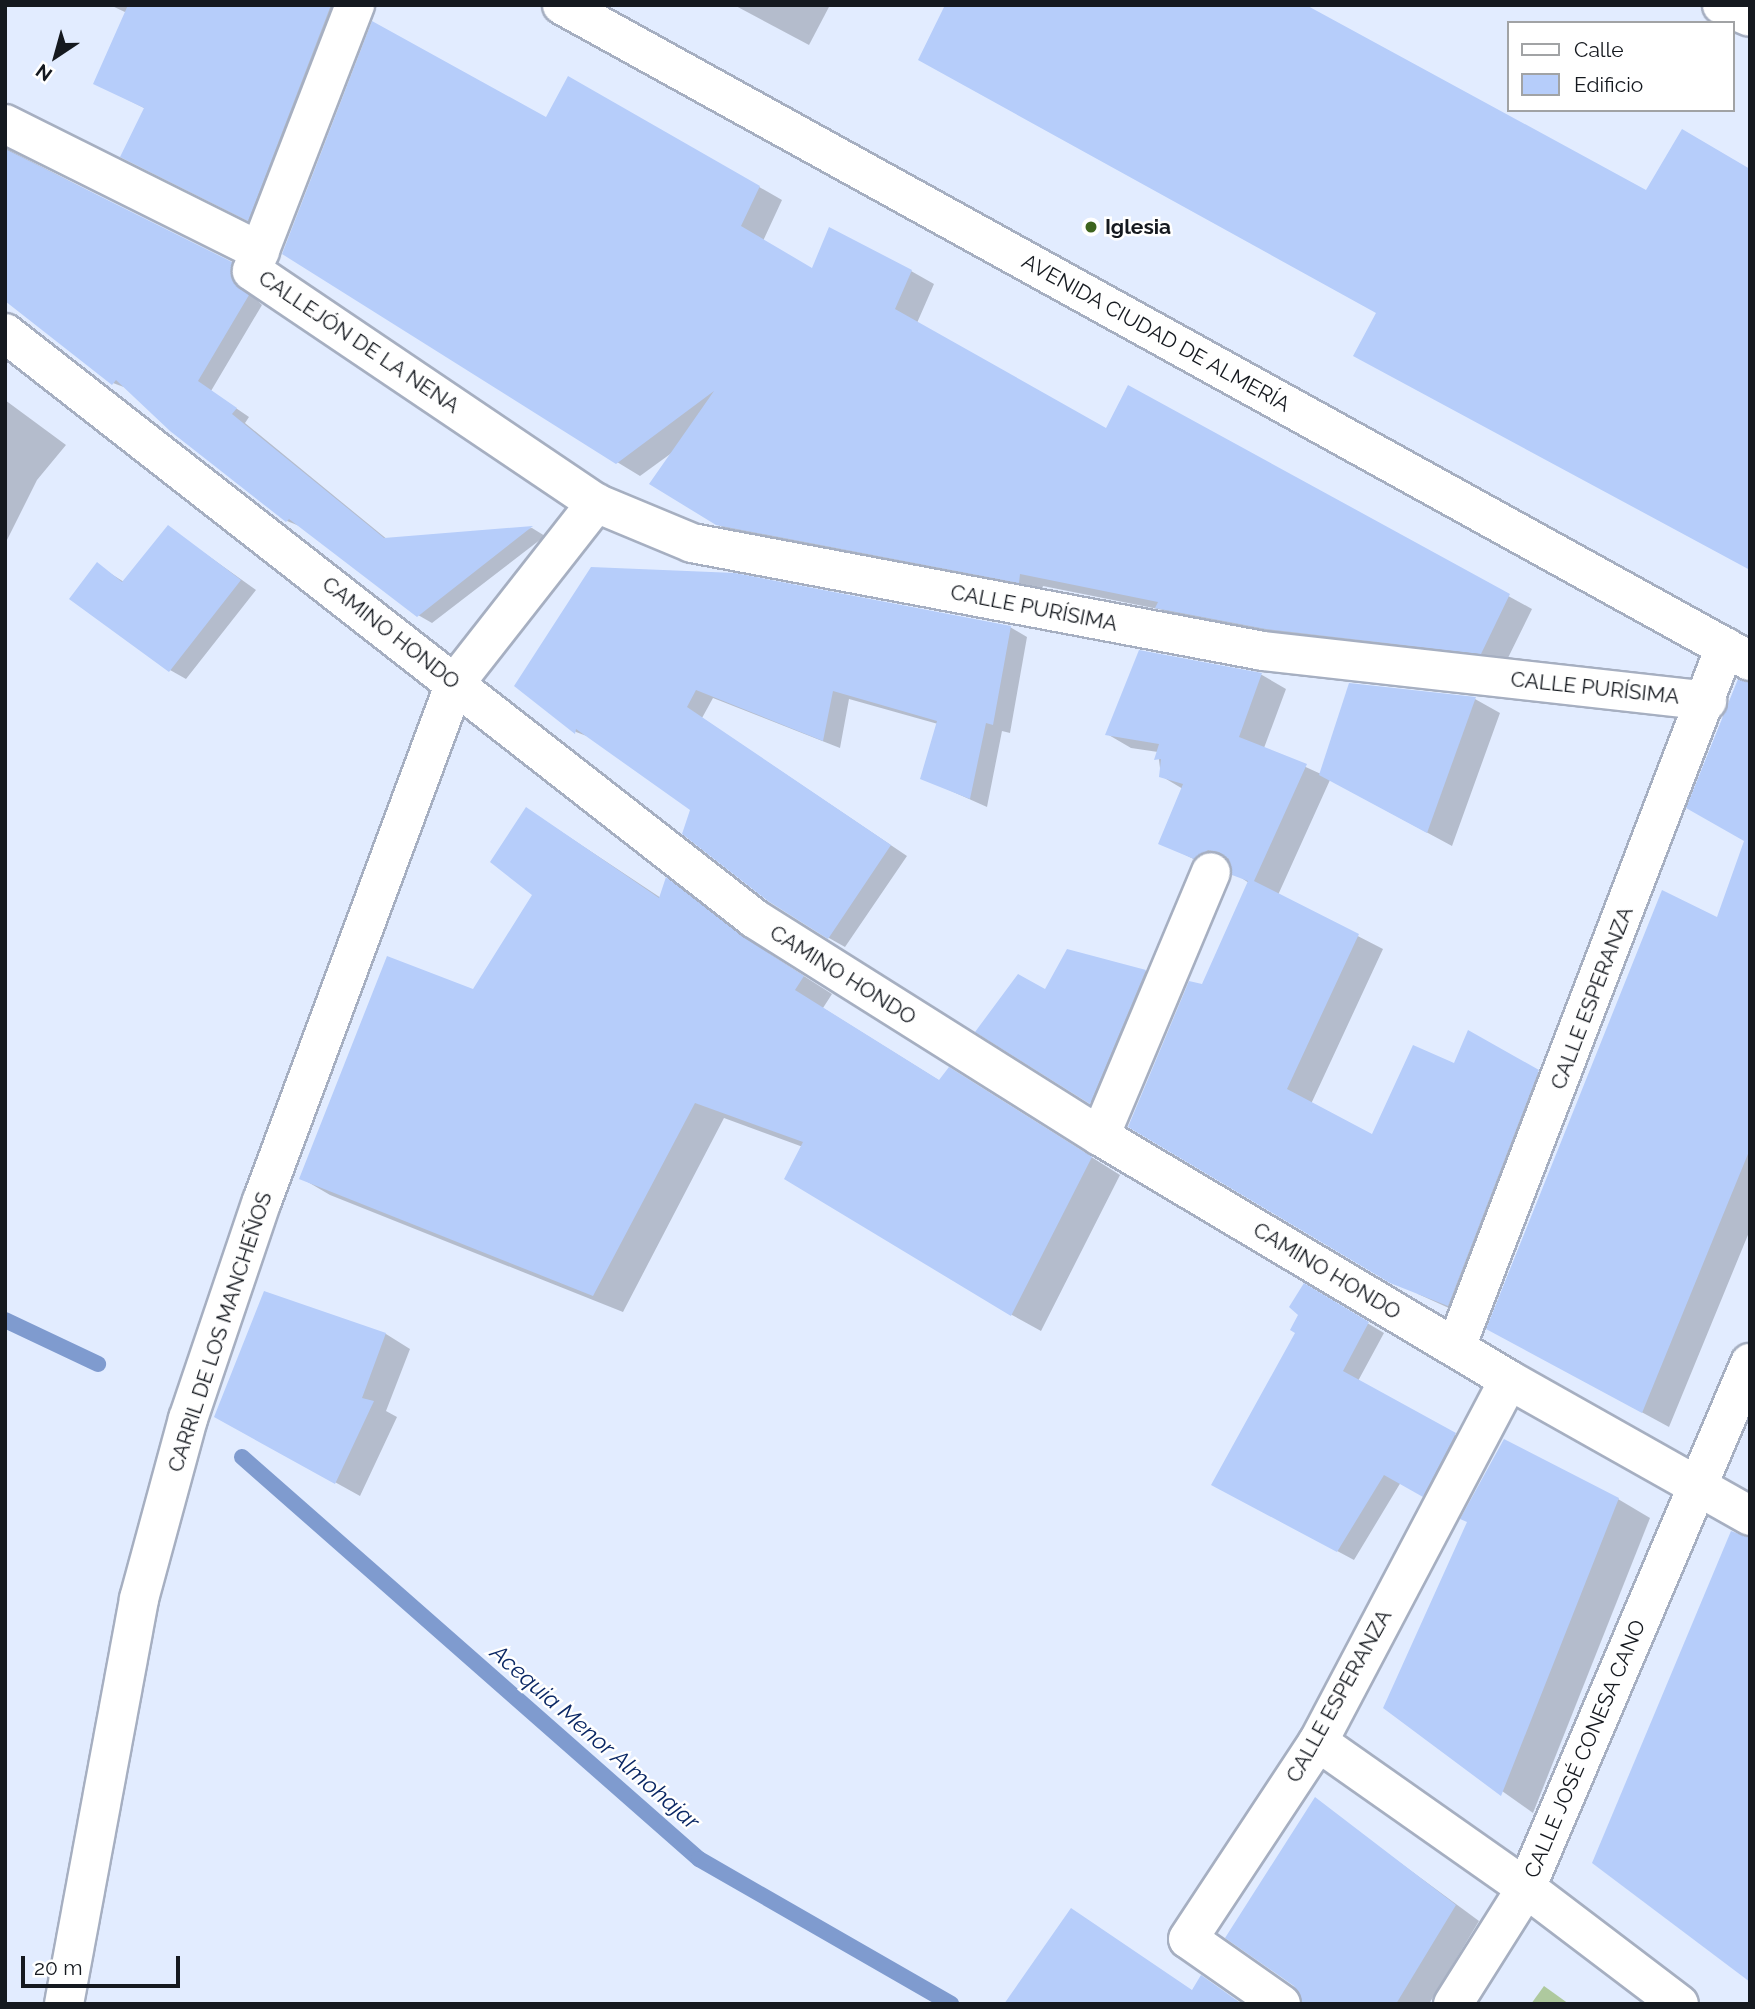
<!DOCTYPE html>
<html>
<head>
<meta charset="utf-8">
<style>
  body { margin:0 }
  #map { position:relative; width:1755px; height:2009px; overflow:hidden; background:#e2ecff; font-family:Raleway,sans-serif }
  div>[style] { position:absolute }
  .green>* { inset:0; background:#aec99e }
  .shadow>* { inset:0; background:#0003 }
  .stream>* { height:16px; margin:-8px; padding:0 8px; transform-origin:8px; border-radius:8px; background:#7f9bcf }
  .building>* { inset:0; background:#b6cdfa }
  .roads { filter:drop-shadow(2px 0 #a6afc1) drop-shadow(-2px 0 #a6afc1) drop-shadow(0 2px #a6afc1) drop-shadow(0 -2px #a6afc1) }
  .minor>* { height:38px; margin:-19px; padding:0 19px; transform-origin:19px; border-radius:19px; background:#fff }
  .major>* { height:38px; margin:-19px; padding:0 19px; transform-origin:19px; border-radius:19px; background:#fff }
  .dots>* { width:19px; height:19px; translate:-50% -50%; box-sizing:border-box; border:4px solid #fff; border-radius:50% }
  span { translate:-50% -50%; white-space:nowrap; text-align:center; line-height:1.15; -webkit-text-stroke:5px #fff; paint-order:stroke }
  .poi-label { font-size:21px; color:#15191f; font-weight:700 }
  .left { translate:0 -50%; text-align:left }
  .street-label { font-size:21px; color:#15191f }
  .water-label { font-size:23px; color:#0b2865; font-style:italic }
  .frame { position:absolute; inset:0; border:7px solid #15191f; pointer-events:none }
  .legend { position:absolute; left:1507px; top:21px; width:228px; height:91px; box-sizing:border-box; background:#fff; border:2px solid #a1a3a5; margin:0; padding:9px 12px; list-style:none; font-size:21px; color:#15191f }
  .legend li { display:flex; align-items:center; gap:14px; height:35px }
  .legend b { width:35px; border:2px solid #a1a3a5 }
  .north { position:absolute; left:21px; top:21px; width:70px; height:70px; -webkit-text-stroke:5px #fff; paint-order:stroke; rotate:216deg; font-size:19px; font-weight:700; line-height:28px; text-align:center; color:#15191f }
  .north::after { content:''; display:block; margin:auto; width:24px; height:32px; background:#15191f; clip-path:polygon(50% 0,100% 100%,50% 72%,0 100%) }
  .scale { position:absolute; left:21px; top:1956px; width:159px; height:32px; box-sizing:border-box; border:4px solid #15191f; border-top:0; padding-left:9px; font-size:21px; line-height:24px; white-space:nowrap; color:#15191f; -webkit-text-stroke:5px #fff; paint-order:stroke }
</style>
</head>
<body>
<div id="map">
  <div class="green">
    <i style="clip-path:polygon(1544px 1986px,1569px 2004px,1531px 2004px)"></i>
  </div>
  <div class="shadow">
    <i style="clip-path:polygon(110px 5px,350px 5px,269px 231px,143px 168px,146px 109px,95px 83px,127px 13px)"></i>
    <i style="clip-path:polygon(734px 5px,830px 5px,809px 45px)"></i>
    <i style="clip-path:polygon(569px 78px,782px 200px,763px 241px,813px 270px,911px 271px,934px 284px,917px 323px,1107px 430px,1129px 388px,1532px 609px,1504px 666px,1180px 621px,1163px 610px,1043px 586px,1041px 594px,740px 538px,717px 524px,673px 452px,640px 476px,617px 462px,546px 120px)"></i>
    <i style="clip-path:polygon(5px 148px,246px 272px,247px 291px,262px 305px,211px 391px,249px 417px,245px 423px,388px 540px,532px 528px,545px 536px,432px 623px,418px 615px,302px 527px,287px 521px,129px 389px,113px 383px,5px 299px)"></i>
    <i style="clip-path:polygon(5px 400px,66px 445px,37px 480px,5px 544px)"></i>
    <i style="clip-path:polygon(168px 527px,256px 590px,186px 679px,170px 670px,97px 565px,124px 582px)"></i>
    <i style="clip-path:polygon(1010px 627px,1027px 637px,1010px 733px,1002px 731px,987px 807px,922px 778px,938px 724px,849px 699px,840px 748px,713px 698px,702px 718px,907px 856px,845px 947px,829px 938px,692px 809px,592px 738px,576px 732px,516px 686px)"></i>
    <i style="clip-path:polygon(1140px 652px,1262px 675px,1286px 689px,1264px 748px,1321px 774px,1475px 699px,1500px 713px,1452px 846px,1330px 780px,1278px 895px,1383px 949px,1311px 1104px,1373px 1136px,1455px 1065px,1469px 1033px,1562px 1086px,1473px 1319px,1418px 1294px,1203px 986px,1249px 883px,1234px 873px,1232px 864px,1220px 872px,1161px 843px,1183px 789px,1161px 776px,1158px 752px,1131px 748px,1107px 734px)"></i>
    <i style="clip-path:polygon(1750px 731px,1750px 1230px,1669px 1427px,1516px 1344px,1718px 919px,1746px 840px)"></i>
    <i style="clip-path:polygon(527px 809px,661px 898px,667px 880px,696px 897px,771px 955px,832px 994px,823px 1008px,940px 1081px,978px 1086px,1120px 1175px,1041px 1331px,1012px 1315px,803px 1147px,724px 1118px,623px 1312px,330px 1195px,301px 1178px,474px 991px,534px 894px)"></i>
    <i style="clip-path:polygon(1067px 951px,1145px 971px,1162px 981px,1107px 1112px,978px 1031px,1045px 992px)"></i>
    <i style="clip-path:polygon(1305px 1286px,1384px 1333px,1358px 1381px,1471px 1444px,1439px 1504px,1401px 1482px,1354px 1560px,1229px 1493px,1298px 1332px)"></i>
    <i style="clip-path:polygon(265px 1293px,386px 1334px,410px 1349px,386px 1411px,397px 1417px,360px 1496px,241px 1430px)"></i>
    <i style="clip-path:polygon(1618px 1499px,1650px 1518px,1533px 1813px,1385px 1708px)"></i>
    <i style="clip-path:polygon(1315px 1800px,1479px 1921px,1429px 2004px,1327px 2004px)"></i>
  </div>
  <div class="stream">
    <i style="left:5px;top:1320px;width:103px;rotate:25.3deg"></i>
    <i style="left:242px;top:1457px;width:609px;rotate:41.34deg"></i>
    <i style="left:699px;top:1859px;width:291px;rotate:29.9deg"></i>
  </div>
  <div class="building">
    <i style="clip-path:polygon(128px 5px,331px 5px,248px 221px,120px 157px,144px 108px,93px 84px)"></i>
    <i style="clip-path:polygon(945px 5px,1306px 5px,1646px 190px,1682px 129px,1750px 169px,1750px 570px,1353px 356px,1376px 313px,918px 60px)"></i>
    <i style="clip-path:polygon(372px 21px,546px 117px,568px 76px,760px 186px,741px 226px,812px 268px,829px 227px,912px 270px,895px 309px,1106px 428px,1128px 385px,1510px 594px,1481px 654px,1266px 629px,1155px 608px,1158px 602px,1020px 574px,1019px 583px,716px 525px,649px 484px,714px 391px,616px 464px,282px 254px)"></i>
    <i style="clip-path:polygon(5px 149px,232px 262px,233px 281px,249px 295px,198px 381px,237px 408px,232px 414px,384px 538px,533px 526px,417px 617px,289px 519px,286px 522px,170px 431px,116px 380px,112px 385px,5px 301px)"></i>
    <i style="clip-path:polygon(168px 525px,241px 580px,169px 672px,69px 599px,97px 562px,122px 582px)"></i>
    <i style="clip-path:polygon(591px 567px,735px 573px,1011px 626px,993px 725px,986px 723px,970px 799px,920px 779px,937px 721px,833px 691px,823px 741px,696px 690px,687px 707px,891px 845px,828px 939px,768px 901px,682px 834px,690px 810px,576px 729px,575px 734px,514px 686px)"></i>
    <i style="clip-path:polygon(1139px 650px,1262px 673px,1239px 737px,1307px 764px,1254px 881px,1359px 934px,1287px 1089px,1372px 1134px,1413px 1045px,1454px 1063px,1468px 1030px,1539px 1070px,1448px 1306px,1390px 1283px,1128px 1127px,1189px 981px,1202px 984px,1248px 881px,1232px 875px,1229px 859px,1219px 852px,1208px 850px,1194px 859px,1158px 844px,1183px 784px,1159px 777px,1161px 759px,1154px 760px,1159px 744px,1105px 735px)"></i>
    <i style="clip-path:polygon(1738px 679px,1750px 683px,1750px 1149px,1642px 1413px,1486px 1329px,1662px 890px,1717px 917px,1744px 841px,1686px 808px)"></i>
    <i style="clip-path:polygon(1349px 683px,1476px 697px,1427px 833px,1319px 775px)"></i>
    <i style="clip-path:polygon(526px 807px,659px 898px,666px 877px,742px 936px,804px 976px,795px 990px,939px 1080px,949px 1067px,1092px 1157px,1011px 1316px,784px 1179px,803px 1142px,695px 1103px,593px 1296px,299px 1179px,387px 956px,473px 989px,532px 895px,490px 862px)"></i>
    <i style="clip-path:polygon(1067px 949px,1146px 970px,1090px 1104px,975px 1032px,1018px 974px,1045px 989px)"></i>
    <i style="clip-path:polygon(1304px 1283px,1369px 1322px,1343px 1371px,1456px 1433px,1423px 1497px,1384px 1475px,1337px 1552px,1211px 1485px,1295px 1333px,1290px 1330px,1298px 1315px,1289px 1307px)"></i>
    <i style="clip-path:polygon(264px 1291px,386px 1333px,362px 1398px,374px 1401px,335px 1484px,214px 1417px)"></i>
    <i style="clip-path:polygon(1504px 1439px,1619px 1498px,1501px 1796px,1383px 1708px,1467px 1522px,1460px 1519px)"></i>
    <i style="clip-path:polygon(1731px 1531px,1750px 1538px,1750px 1982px,1592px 1863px)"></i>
    <i style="clip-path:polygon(1315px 1797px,1456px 1905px,1396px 2004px,1303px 2004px,1294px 1986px,1225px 1938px)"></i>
    <i style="clip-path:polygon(1071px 1908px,1192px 1990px,1201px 1975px,1242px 2004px,1004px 2004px)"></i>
  </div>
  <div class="roads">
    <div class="minor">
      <i style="left:355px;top:5px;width:285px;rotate:111.2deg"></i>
      <i style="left:252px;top:271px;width:415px;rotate:34deg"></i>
      <i style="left:596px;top:503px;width:104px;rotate:22.6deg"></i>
      <i style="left:692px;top:543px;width:581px;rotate:10.71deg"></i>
      <i style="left:1263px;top:651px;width:447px;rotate:6.4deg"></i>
      <i style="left:1722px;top:5px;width:30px;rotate:23deg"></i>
      <i style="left:5px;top:124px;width:285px;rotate:26.5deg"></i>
      <i style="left:5px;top:333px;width:952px;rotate:38deg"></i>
      <i style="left:755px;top:919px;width:408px;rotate:32.2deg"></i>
      <i style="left:1100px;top:1136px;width:476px;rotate:30.8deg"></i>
      <i style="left:1509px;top:1380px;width:277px;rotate:29.4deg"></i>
      <i style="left:1100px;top:1136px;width:286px;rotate:-67.2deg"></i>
      <i style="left:1456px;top:1347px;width:750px;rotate:-68.98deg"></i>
      <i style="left:1318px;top:1742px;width:254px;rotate:35.1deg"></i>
      <i style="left:1526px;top:1888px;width:192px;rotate:37.2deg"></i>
      <i style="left:64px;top:2004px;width:412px;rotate:-79.5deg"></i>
      <i style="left:139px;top:1599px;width:187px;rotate:-74.8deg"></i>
      <i style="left:188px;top:1419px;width:230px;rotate:-71.3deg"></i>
      <i style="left:262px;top:1201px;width:553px;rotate:-69.57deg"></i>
      <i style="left:455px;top:683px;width:229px;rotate:-51.9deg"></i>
      <i style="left:1281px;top:2004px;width:113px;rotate:-145deg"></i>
      <i style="left:1188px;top:1939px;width:236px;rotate:-56.6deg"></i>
      <i style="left:1318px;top:1742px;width:409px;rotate:-62.2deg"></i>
      <i style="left:1453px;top:2004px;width:137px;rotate:-57.8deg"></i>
      <i style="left:1526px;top:1888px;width:571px;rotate:-66.89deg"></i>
    </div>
    <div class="major">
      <i style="left:562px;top:5px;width:1357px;rotate:28.91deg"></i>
    </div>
  </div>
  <div class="dots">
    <i style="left:1091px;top:227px;background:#3d641e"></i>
  </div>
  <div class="poi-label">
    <span class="left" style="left:1105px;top:227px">Iglesia</span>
  </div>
  <div class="street-label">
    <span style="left:1156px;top:333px;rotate:29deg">AVENIDA CIUDAD DE ALMERÍA</span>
    <span style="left:359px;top:342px;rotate:34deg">CALLEJÓN DE LA NENA</span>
    <span style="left:1034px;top:608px;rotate:11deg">CALLE PURÍSIMA</span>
    <span style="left:391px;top:633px;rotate:38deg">CAMINO HONDO</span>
    <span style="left:1595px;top:688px;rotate:6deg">CALLE PURÍSIMA</span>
    <span style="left:843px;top:975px;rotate:32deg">CAMINO HONDO</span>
    <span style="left:1592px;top:998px;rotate:-69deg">CALLE ESPERANZA</span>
    <span style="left:1327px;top:1271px;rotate:31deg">CAMINO HONDO</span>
    <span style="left:220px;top:1332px;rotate:-72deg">CARRIL DE LOS MANCHEÑOS</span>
    <span style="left:1339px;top:1696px;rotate:-61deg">CALLE ESPERANZA</span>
    <span style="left:1585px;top:1749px;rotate:-67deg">CALLE JOSÉ CONESA CANO</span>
  </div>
  <div class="water-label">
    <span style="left:595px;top:1737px;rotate:41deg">Acequia Menor Almohajar</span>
  </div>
  <div class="frame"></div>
  <ul class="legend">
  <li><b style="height:9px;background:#fff"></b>Calle</li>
  <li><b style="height:19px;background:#b6cdfa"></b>Edificio</li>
  </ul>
  <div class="north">N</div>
  <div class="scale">20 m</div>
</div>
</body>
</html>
